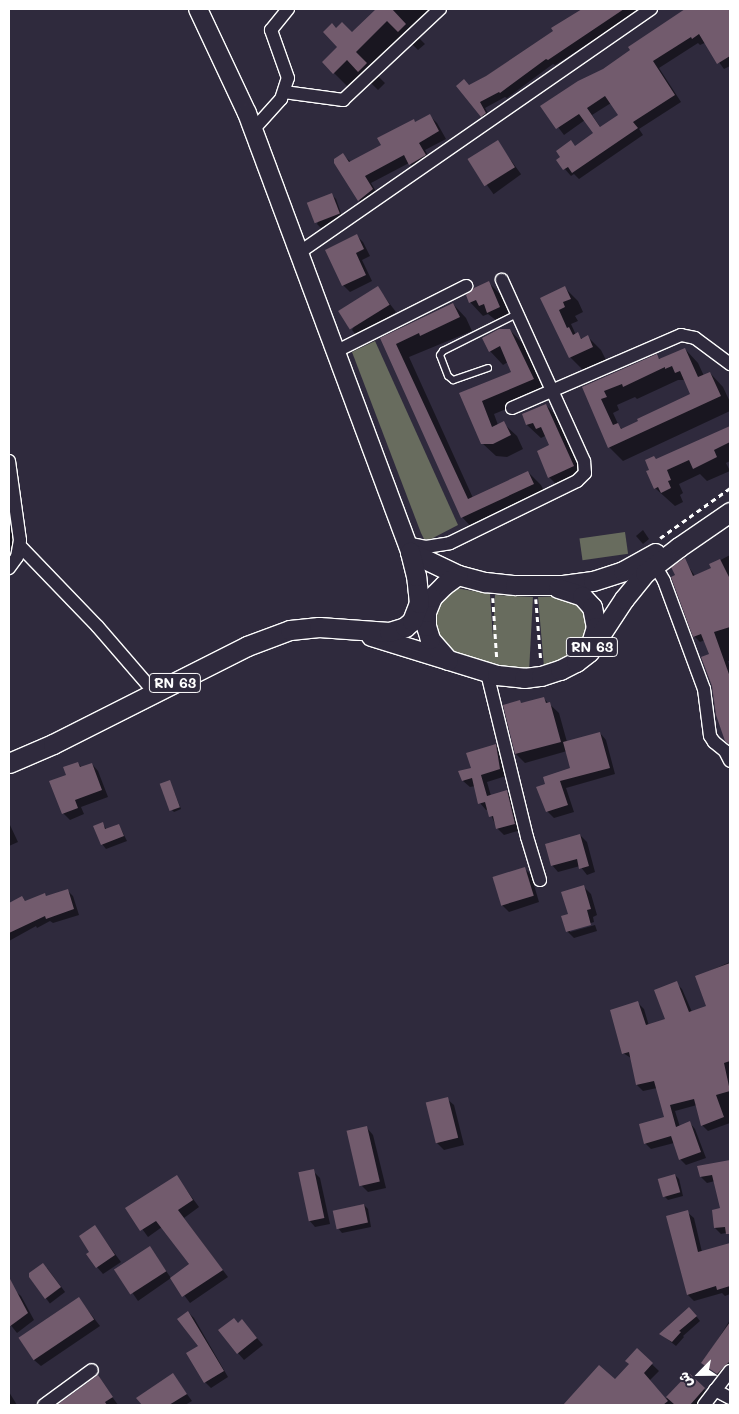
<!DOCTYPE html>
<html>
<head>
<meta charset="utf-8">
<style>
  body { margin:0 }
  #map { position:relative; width:739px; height:1414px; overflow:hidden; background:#2f2a3d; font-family:Mali,"Playpen Sans Arabic",sans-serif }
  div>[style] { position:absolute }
  .green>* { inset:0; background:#686c5e; transform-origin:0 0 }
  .shadow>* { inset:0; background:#0007; transform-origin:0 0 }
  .building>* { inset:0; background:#725b6d; transform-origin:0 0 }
  .path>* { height:2.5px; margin-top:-1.25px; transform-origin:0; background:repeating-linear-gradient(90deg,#fff 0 5px,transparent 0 9px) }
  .roads { filter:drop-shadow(1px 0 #fff) drop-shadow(-1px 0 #fff) drop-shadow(0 1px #fff) drop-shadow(0 -1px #fff) }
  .lane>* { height:6px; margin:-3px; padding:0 3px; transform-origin:3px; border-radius:3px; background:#2f2a3d }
  .street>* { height:12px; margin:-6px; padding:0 6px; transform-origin:6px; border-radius:6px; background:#2f2a3d }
  .secondary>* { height:18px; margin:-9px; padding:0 9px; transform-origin:9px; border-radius:9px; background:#2f2a3d }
  .primary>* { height:19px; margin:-9.5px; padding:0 9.5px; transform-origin:9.5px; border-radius:9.5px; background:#2f2a3d }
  span { translate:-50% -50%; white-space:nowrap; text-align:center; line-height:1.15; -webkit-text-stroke:4px #2f2a3d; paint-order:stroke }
  .shield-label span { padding:1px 4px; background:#2f2a3d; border:1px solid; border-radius:4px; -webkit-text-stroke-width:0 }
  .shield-label { font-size:14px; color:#fff; font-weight:700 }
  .frame { position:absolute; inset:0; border:10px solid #fff; pointer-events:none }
  .north { position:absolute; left:674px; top:1349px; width:50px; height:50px; -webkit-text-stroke:4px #2f2a3d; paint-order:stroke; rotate:247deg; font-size:14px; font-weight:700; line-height:20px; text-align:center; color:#fff }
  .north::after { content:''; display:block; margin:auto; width:18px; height:22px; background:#fff; clip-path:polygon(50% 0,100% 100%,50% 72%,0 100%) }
</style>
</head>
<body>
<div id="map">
  <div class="green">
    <i style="clip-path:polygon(375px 341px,458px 525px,431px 539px,424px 539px,421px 533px,352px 352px)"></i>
    <i style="left:625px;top:532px;width:22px;height:46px;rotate:82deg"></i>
    <i style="clip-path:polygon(456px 588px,490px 594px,495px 668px,442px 648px,429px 615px,450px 590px)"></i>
    <i style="left:495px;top:595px;width:38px;height:75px;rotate:3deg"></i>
    <i style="clip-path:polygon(564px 596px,582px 607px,588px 620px,584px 641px,564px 658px,544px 667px,538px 597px)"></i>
  </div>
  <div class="shadow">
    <i style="clip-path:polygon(378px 9px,438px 9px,414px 33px,425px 44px,418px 50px,407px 39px,375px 73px,385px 83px,378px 90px,367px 79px,353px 92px,334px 73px,339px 48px,336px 30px,352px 33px)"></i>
    <i style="clip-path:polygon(584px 9px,651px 9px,639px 11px,555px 65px,553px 64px,507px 98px,505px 97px,485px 108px,491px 119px,488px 122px,482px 116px,469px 87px,555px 32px,553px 28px)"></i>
    <i style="clip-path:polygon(evenodd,689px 9px,730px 9px,730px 26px,707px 42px,700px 45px,698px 43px,659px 68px,681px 102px,639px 129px,643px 135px,579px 179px,574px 174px,571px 176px,557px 160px,595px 134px,585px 120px,564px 135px,542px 106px,604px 70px,631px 50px,649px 34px,689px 9px,611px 103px,620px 115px,601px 128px,592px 115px,611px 103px)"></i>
    <i style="clip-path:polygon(730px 38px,730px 66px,724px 69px,710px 50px)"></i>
    <i style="clip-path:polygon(430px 116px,437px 123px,446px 139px,425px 150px,432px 163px,418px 172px,409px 163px,371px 183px,380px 198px,367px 207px,359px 200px,343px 155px,351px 162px,382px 146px)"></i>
    <i style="left:497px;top:141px;width:41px;height:34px;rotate:54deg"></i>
    <i style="clip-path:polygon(332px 195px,336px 199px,343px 219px,321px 228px,317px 224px)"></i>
    <i style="clip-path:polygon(357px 236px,363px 242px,370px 256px,362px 260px,372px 281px,350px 292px,343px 285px,326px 250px)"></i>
    <i style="clip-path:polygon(489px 283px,502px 296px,512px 321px,502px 325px,488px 314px,483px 316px,470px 302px)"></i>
    <i style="clip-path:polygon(377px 287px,396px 312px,358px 337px,352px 330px)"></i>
    <i style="clip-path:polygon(565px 288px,578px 301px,583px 312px,575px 316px,578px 321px,571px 324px,576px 335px,583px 339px,588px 337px,601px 350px,606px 360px,583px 370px,570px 357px,542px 299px)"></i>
    <i style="clip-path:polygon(453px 304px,466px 318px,472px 331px,409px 357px,473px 498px,528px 472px,541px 485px,547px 497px,475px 531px,462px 517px,382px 339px)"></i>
    <i style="clip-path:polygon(510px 330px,523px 344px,546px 393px,494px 414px,498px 425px,503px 423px,517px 436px,523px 449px,507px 457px,496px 456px,482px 443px,461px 394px,513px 373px,508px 362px,503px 365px,490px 351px)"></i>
    <i style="clip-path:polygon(evenodd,685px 349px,698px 363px,704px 376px,710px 373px,723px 387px,730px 402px,730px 411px,623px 461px,609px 447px,583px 388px,656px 356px,660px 359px,685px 349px,678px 380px,684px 380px,692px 395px,623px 430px,619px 426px,613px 413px,619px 410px,617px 405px,635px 397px,637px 399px,678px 380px)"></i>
    <i style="clip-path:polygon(546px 405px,559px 419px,586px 479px,562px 490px,549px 477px,551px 446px,548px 439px,545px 436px,541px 438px,527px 425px,523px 415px)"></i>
    <i style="clip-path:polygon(730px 427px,730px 461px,726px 463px,730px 471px,707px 481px,700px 474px,679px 484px,683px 493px,680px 495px,683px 502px,675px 506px,655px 488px,651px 470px,654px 457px,657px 460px)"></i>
    <i style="clip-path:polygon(10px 528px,14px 533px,15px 547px,9px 548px,11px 560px,9px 561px)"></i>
    <i style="clip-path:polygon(643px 530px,649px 539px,643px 544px,636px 536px)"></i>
    <i style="clip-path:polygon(730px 555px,730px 661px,728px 661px,730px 669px,730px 743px,726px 738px,711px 655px,705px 640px,700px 642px,694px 636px,677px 576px,684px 560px,695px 576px,712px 568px,711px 565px)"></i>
    <i style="clip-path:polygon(544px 699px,559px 713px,567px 742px,600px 733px,606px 740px,615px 774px,566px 788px,574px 812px,554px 818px,547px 811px,547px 785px,572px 768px,567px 751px,525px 763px,516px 754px,505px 706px)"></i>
    <i style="clip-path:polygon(496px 745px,502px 752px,506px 776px,487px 782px,491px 796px,507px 792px,514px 798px,521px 830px,504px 835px,497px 828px,488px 809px,486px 810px,480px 803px,475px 786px,470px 787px,463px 781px)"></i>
    <i style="clip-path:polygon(78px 763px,82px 768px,92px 764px,98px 771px,108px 797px,81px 807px,84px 814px,70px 820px,63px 813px,67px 776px)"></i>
    <i style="clip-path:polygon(171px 784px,181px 809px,174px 812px,172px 810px)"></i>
    <i style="clip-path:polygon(9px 823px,18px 842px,9px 846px)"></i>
    <i style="clip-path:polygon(102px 823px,107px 830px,119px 825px,127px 841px,106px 849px,102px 844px)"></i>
    <i style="clip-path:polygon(580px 835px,587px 842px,595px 872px,587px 875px,580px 866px,558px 872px,552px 865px)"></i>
    <i style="clip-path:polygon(524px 868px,531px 875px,539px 902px,509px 912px,502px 905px)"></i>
    <i style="clip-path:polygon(584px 887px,591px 894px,597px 915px,593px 917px,594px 922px,570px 930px,570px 932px,595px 925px,597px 931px,574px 938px,567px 931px,569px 914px)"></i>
    <i style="clip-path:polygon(67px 890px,73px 896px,79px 915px,53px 923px,50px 921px,37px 928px,36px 926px,9px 941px,9px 905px,22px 897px,26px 902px,45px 894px,47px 897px)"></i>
    <i style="clip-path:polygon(730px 962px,730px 1123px,708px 1131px,702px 1125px,697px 1105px,675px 1111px,680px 1127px,690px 1123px,695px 1129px,706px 1158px,686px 1165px,680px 1159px,674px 1143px,651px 1149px,645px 1143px,665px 1118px,657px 1088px,643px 1091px,637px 1085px,631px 1058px,623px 1053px,638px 1003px,644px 1009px,649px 1026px,667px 1020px,676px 983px,682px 989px,692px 1012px,708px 1007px,696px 977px)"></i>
    <i style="clip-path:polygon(447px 1099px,454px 1105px,464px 1145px,444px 1150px,437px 1143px)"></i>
    <i style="clip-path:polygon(367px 1128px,373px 1135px,386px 1188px,368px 1192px,361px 1185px)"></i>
    <i style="clip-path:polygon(730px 1161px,730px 1232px,721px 1234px,715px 1228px,722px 1209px,715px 1181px,707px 1183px,701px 1177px,698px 1167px)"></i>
    <i style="clip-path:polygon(313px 1171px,320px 1178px,330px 1224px,315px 1227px,309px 1220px)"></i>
    <i style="clip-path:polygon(675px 1175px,679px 1179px,683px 1196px,668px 1200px,664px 1196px)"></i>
    <i style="clip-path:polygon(177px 1177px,199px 1207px,184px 1218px,228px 1277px,190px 1303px,171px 1278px,138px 1301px,116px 1269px,150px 1248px,171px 1278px,190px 1265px,162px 1227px,148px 1237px,127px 1208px)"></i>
    <i style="clip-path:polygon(364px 1205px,368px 1209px,371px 1227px,342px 1233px,338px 1228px)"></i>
    <i style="clip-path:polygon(687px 1212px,694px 1218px,702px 1252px,730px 1245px,730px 1294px,725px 1296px,722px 1293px,694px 1301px,688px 1295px)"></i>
    <i style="clip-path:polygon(95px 1227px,121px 1262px,103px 1274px,97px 1267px,91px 1252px)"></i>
    <i style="left:47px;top:1268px;width:30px;height:19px;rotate:53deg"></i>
    <i style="clip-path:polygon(14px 1290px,21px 1296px,34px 1320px,17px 1333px,9px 1323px,9px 1293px)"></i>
    <i style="clip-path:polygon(79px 1299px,100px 1326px,41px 1366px,34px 1360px)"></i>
    <i style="clip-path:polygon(188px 1312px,194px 1318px,228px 1377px,211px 1388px,205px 1382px,200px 1346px)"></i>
    <i style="clip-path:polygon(693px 1312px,700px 1321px,683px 1336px,684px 1337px,676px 1346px,661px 1334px)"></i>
    <i style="clip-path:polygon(730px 1320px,730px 1374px,724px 1380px,703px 1363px)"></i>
    <i style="clip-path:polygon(242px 1321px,263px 1345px,244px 1360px,238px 1353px,238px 1324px)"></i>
    <i style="clip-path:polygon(637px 1350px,659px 1371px,649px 1381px,666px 1399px,689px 1374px,711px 1396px,702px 1405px,638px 1405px,635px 1402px,632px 1405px,569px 1405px,567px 1403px,616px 1381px,630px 1364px)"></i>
    <i style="clip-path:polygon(173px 1375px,192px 1401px,185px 1405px,143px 1405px,138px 1398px)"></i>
    <i style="clip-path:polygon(98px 1377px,118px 1405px,60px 1405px)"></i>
    <i style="clip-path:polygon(9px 1392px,17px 1405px,9px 1405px)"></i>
  </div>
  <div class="building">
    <i style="clip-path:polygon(376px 9px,392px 9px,406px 24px,398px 32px,387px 21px,356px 52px,367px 63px,358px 72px,347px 60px,333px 74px,322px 62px,337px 47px,323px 32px,332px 23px,336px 28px,342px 22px,352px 32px)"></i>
    <i style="clip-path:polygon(582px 9px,624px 9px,548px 60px,546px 59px,500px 93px,499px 92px,480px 102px,486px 113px,481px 117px,456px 86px,464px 79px,469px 85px,486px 76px,553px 31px,551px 28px)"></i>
    <i style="clip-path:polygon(evenodd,685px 9px,730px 9px,730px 56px,717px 64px,699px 34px,692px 39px,691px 37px,653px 61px,675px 95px,633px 122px,638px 128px,572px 173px,568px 167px,563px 170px,556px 160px,560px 157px,556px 151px,571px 140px,575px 146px,593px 133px,579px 114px,556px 129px,540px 106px,578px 81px,603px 69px,630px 50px,628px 47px,685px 9px,605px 96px,618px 115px,600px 127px,587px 108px,605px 96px)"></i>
    <i style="clip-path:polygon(430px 114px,439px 131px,419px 143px,426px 155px,409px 165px,404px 155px,365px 176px,373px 189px,358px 201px,334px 163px,334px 159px,343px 153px,349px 162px,381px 145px,377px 138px,414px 119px,415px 122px)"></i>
    <i style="left:498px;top:140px;width:32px;height:36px;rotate:58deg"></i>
    <i style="left:332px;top:193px;width:22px;height:27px;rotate:69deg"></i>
    <i style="clip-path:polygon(357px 234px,364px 249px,356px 253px,366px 275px,342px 286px,325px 250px)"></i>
    <i style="clip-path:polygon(489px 281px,500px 307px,487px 313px,484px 304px,479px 306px,476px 300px,469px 303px,466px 295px,474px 288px)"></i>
    <i style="left:378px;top:286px;width:22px;height:47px;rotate:58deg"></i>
    <i style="clip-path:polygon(565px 286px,571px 299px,563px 302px,565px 307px,559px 310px,567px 328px,569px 327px,573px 335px,578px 332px,581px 339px,588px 335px,593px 347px,569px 358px,540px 298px)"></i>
    <i style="clip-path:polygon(453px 303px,460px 317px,420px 336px,419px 333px,396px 344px,468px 499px,528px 471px,534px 484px,461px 518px,380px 338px)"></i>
    <i style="clip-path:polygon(499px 329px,510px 329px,534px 379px,482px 401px,492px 427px,504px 421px,511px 435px,493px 444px,481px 444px,459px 393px,511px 372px,500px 346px,489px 352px,482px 338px)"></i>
    <i style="clip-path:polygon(evenodd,685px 348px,698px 377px,710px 372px,721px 396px,608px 448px,582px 387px,657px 354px,659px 359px,685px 348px,672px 366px,675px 373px,680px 371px,690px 394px,637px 419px,638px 421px,621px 429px,618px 423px,613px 425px,601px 399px,607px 397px,604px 391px,622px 384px,623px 387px,665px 367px,665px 369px,672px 366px)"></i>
    <i style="clip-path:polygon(546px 404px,574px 466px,548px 478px,537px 451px,549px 445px,541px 427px,536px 429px,533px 423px,526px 425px,522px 414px)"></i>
    <i style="clip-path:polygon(730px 426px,730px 442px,714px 450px,717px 457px,693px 469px,689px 460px,667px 470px,671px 480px,668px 481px,671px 488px,661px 493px,658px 487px,654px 489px,646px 471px,649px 470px,645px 460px,654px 456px,656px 459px)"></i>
    <i style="clip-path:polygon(685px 558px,693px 576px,711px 568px,709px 564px,720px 559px,730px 579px,730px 627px,714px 632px,730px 677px,730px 745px,725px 741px,716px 715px,712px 686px,701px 657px,709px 654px,701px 634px,693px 637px,671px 577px,675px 575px,671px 567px)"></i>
    <i style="clip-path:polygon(544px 697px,546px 703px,550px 702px,561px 742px,515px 754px,503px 705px,520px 700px,521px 703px)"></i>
    <i style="clip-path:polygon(600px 732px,610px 768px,560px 781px,568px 805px,546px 812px,536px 787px,545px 784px,543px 777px,570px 768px,563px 742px)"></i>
    <i style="clip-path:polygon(496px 744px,500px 769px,481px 775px,487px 796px,507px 790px,515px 824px,496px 829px,493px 816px,489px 817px,485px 802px,478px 804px,472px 778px,462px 781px,458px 771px,471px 768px,466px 753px)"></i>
    <i style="clip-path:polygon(78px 762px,80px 767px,92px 763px,102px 790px,75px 800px,78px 808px,62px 814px,49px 781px,66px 775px,63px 767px)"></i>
    <i style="left:170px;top:780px;width:29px;height:11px;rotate:70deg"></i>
    <i style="clip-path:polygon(103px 822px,105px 829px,119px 824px,124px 836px,101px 845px,93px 826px)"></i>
    <i style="clip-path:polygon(580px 834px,589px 866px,579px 869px,577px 859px,551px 866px,545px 844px)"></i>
    <i style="left:525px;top:867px;width:30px;height:34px;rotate:73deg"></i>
    <i style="clip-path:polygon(584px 885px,591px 909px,587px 910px,591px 925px,566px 932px,561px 916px,568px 914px,561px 892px)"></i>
    <i style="clip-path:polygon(68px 889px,74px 909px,46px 919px,45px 916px,9px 933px,9px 903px,22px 896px,25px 901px,45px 893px,46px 896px)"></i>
    <i style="clip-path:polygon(730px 963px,730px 1061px,724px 1063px,730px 1091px,716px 1095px,724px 1117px,701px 1126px,694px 1099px,670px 1105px,676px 1127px,690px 1121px,701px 1152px,679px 1160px,671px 1136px,644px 1144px,639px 1124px,664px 1117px,654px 1081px,636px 1085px,629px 1052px,622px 1054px,610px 1010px,638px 1001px,646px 1025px,665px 1019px,654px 990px,677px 981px,689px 1012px,706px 1006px,695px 976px)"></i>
    <i style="left:448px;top:1097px;width:42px;height:23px;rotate:76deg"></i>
    <i style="left:367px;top:1126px;width:57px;height:21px;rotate:77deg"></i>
    <i style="clip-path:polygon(730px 1160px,730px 1234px,726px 1234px,725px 1227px,714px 1228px,712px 1210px,720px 1208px,712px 1175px,700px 1177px,697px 1166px)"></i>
    <i style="left:314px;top:1169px;width:50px;height:16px;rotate:78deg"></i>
    <i style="left:675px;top:1174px;width:19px;height:18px;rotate:74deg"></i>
    <i style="clip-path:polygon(177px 1175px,193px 1200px,178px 1210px,223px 1270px,182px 1297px,170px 1278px,189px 1264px,156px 1221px,140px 1231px,125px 1208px)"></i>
    <i style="left:364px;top:1204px;width:19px;height:32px;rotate:78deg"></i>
    <i style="clip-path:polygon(688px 1210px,698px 1252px,730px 1243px,730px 1286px,717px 1290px,716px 1286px,687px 1295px,666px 1216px)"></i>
    <i style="clip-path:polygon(95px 1225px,115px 1255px,96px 1268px,86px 1254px,89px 1252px,79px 1236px)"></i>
    <i style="left:150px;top:1246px;width:30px;height:43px;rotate:57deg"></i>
    <i style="clip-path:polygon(43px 1263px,61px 1287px,45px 1299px,29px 1277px,29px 1273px)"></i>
    <i style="clip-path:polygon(9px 1277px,28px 1313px,9px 1327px)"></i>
    <i style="left:79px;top:1297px;width:27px;height:73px;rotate:56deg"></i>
    <i style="clip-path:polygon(689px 1307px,697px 1316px,679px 1331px,681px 1332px,672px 1342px,659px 1334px)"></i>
    <i style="clip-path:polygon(188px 1311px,224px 1371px,204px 1383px,186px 1353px,198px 1346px,177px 1319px)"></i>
    <i style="clip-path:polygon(234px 1318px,238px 1323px,242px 1319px,257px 1338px,237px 1354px,218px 1330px)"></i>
    <i style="clip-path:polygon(730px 1322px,730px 1361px,717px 1374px,701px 1363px)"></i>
    <i style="clip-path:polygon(637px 1348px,653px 1363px,644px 1373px,668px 1401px,663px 1405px,563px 1405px,599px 1365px,615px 1379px,629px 1364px,625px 1361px)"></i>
    <i style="clip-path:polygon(173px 1373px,187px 1394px,169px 1405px,142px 1405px,136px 1398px)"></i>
    <i style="clip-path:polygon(689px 1373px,705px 1388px,690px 1405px,675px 1405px,666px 1397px)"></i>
    <i style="clip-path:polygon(98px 1375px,113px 1397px,105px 1402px,107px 1405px,57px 1405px)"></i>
  </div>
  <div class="path">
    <i style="left:660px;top:538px;width:86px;rotate:-35.5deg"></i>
    <i style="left:493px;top:598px;width:62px;rotate:86.3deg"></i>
    <i style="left:536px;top:599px;width:62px;rotate:85.4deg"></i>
  </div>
  <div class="roads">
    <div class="lane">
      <i style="left:488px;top:368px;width:37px;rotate:161deg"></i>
      <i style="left:453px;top:380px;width:6px;rotate:-141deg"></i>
      <i style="left:448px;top:376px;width:22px;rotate:-111deg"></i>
      <i style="left:440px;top:355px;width:5px;rotate:-53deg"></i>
      <i style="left:443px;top:351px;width:83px;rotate:-26.6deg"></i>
    </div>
    <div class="street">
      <i style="left:284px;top:92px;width:60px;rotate:7.7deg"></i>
      <i style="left:343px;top:100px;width:133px;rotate:-43.2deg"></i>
      <i style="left:253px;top:130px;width:42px;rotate:-47.9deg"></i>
      <i style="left:281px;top:99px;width:22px;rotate:-72deg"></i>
      <i style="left:288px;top:78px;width:51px;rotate:-109.5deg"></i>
      <i style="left:271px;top:30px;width:27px;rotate:-51deg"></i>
      <i style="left:300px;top:252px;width:427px;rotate:-34.7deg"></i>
      <i style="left:335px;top:352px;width:147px;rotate:-26.7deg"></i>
      <i style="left:512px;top:408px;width:184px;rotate:-23.4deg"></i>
      <i style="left:681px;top:335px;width:14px;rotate:12deg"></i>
      <i style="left:695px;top:338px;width:44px;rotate:36.6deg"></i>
      <i style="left:9px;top:461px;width:80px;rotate:82.1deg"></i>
      <i style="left:20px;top:540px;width:17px;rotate:100deg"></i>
      <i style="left:17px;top:557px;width:14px;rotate:126deg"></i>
      <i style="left:407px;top:543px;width:19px;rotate:12deg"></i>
      <i style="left:426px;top:547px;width:24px;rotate:-9deg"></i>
      <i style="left:450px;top:543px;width:141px;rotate:-26deg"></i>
      <i style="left:577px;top:481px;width:11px;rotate:-45deg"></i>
      <i style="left:585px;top:473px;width:12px;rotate:-95deg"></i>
      <i style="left:584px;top:461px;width:199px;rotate:-114.4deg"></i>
      <i style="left:20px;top:546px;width:112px;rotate:46.1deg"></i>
      <i style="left:98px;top:627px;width:87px;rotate:49.2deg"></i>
      <i style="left:652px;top:560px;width:24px;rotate:60deg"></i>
      <i style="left:664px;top:581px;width:115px;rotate:69.7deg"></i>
      <i style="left:704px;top:689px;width:47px;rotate:82.7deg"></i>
      <i style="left:710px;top:736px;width:7px;rotate:56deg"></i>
      <i style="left:714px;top:742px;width:14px;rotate:39deg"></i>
      <i style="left:725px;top:751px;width:11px;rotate:63deg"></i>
      <i style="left:487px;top:673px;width:169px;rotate:76.3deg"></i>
      <i style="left:527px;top:837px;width:45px;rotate:73.2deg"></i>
      <i style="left:715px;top:1390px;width:17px;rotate:28deg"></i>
      <i style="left:44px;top:1405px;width:59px;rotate:-36.1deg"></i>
      <i style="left:704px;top:1405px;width:43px;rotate:-52.6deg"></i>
    </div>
    <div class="secondary">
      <i style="left:198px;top:9px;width:115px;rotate:64.8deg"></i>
      <i style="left:247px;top:113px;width:468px;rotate:69.6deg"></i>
    </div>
    <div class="primary">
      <i style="left:410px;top:552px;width:53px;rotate:25.6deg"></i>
      <i style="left:458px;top:575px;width:28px;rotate:15deg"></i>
      <i style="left:485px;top:582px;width:30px;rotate:6deg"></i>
      <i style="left:515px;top:585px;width:48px"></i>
      <i style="left:563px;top:585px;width:30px;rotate:-8deg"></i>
      <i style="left:593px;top:581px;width:32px;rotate:-18deg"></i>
      <i style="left:623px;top:571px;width:37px;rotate:-29deg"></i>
      <i style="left:558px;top:588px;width:25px;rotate:18deg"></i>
      <i style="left:582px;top:596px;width:15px;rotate:48deg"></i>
      <i style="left:592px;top:607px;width:20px;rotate:79deg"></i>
      <i style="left:596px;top:627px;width:17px;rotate:107deg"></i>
      <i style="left:371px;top:636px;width:132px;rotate:17.2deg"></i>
      <i style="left:497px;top:675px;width:27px;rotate:6deg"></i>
      <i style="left:524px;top:678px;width:17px;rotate:-7deg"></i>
      <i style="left:541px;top:676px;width:20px;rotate:-18deg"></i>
      <i style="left:560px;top:670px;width:18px;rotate:-27deg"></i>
      <i style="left:576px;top:662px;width:16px;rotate:-38deg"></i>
      <i style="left:589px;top:652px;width:64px;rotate:-56.6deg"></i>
      <i style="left:624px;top:599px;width:33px;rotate:-51deg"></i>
      <i style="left:645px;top:573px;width:43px;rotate:-37.4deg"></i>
      <i style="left:679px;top:547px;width:62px;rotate:-34.5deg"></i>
      <i style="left:448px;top:660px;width:28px;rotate:-131deg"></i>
      <i style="left:430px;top:639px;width:14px;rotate:-107deg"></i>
      <i style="left:426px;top:626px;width:14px;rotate:-90deg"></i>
      <i style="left:426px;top:612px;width:16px;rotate:-68deg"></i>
      <i style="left:432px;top:597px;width:17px;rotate:-45deg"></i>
      <i style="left:444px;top:585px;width:17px;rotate:-36deg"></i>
      <i style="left:9px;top:763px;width:48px;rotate:-23.4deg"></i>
      <i style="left:53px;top:744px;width:217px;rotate:-26.8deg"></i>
      <i style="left:247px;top:646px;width:46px;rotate:-20.4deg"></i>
      <i style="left:290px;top:630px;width:29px;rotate:-6deg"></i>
      <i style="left:319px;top:627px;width:70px;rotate:4.1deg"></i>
      <i style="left:389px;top:632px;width:17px;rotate:-17deg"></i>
      <i style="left:405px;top:627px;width:9px;rotate:-41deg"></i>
      <i style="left:412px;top:621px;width:19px;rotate:-69deg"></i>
      <i style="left:419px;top:603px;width:27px;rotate:-96deg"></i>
      <i style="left:416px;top:576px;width:25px;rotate:-104deg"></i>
    </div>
  </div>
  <div class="shield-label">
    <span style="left:592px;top:647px">RN 63</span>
    <span style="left:175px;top:683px">RN 63</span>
  </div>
  <div class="frame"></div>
  <div class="north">ش</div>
</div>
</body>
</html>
